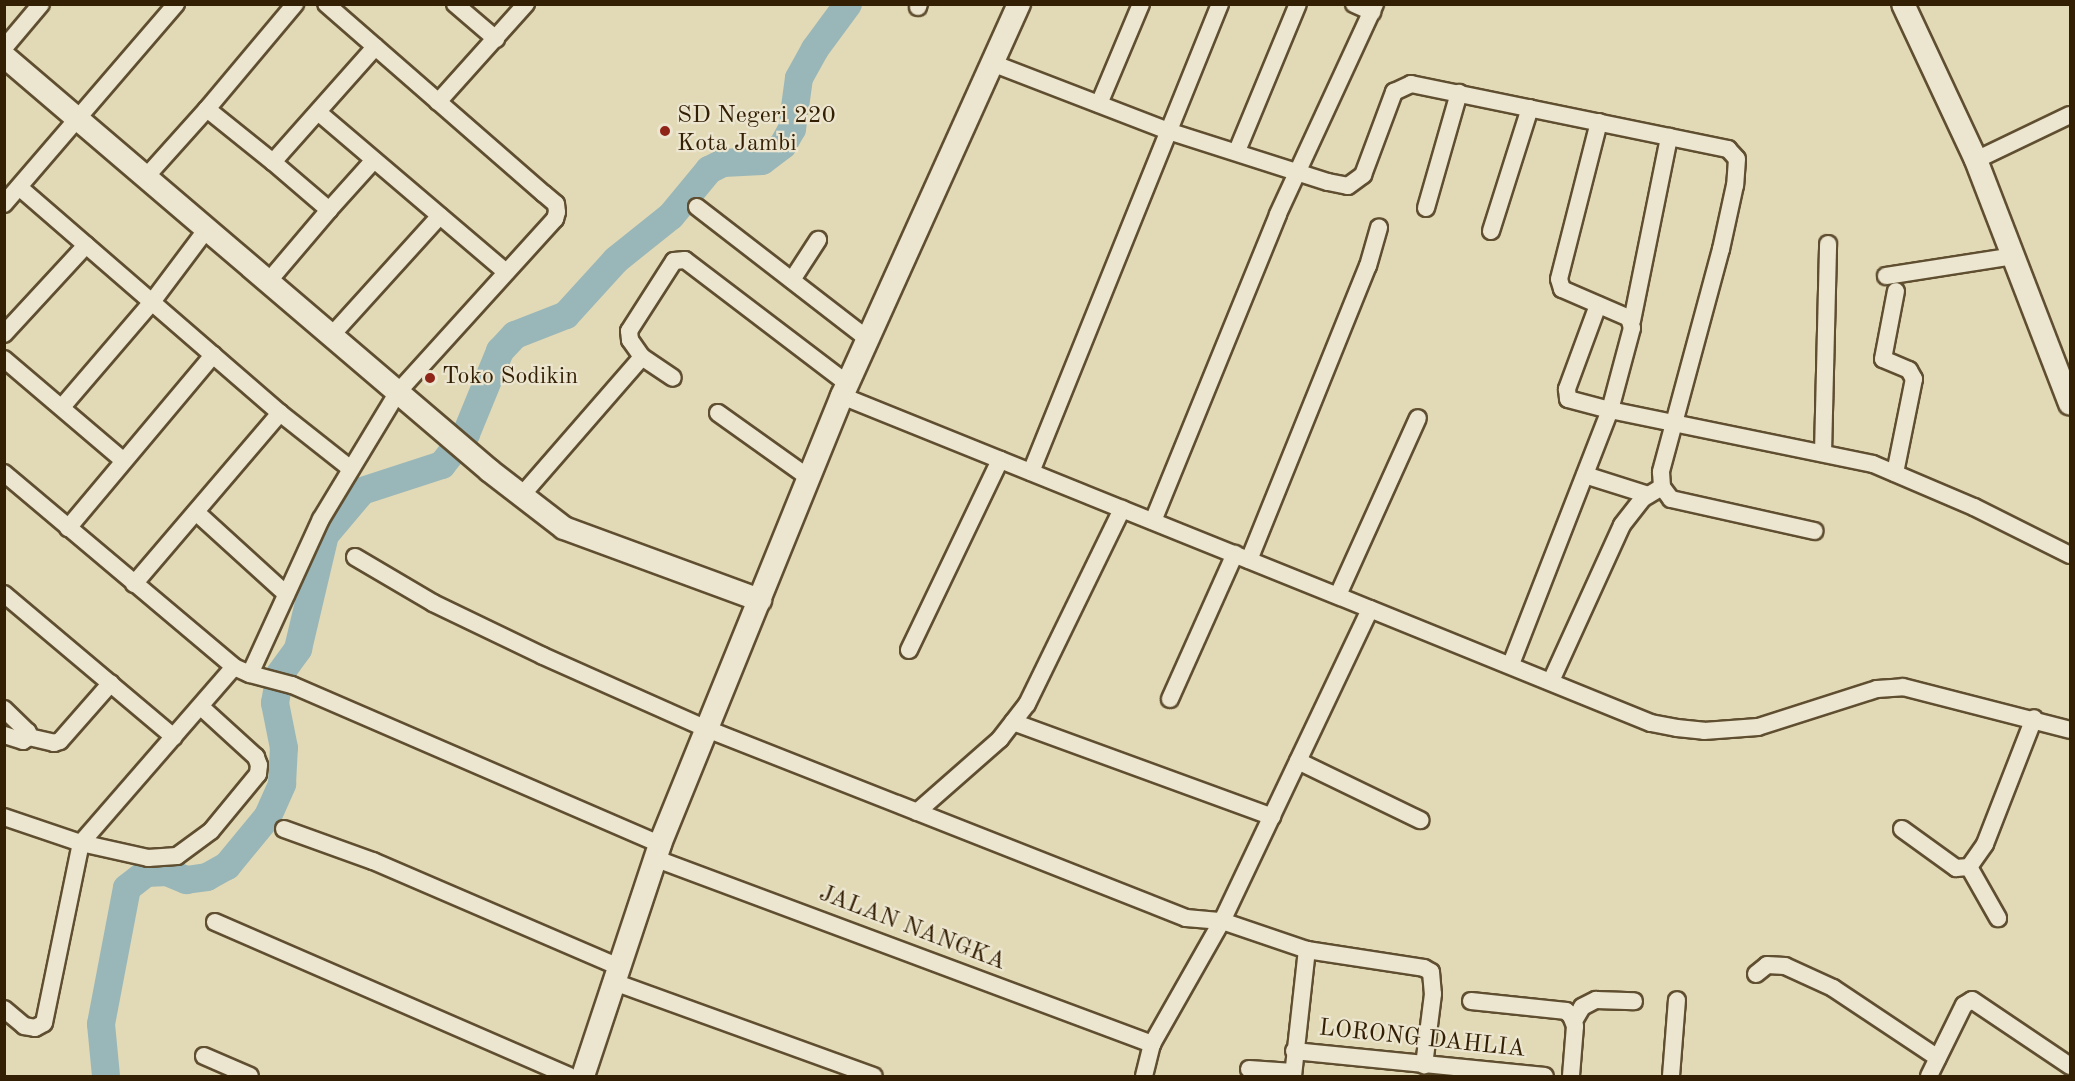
<!DOCTYPE html>
<html>
<head>
<meta charset="utf-8">
<style>
  body { margin:0 }
  #map { position:relative; width:2075px; height:1081px; overflow:hidden; background:#e2d9b6; font-family:"Old Standard TT",serif }
  div>[style] { position:absolute }
  .river>* { height:28px; margin:-14px; padding:0 14px; transform-origin:14px; border-radius:14px; background:#99b7b9 }
  .roads { filter:drop-shadow(2px 0 #5f4e30) drop-shadow(-2px 0 #5f4e30) drop-shadow(0 2px #5f4e30) drop-shadow(0 -2px #5f4e30) }
  .street>* { height:16px; margin:-8px; padding:0 8px; transform-origin:8px; border-radius:8px; background:#ece6d0 }
  .secondary>* { height:22px; margin:-11px; padding:0 11px; transform-origin:11px; border-radius:11px; background:#ece6d0 }
  .dots>* { width:16px; height:16px; translate:-50% -50%; box-sizing:border-box; border:3px solid #ece6d0; border-radius:50% }
  span { translate:-50% -50%; white-space:nowrap; text-align:center; line-height:1.15; -webkit-text-stroke:4.5px #ece6d0; paint-order:stroke }
  .poi-label { font-size:24px; color:#331f03 }
  .left { translate:0 -50%; text-align:left }
  .street-label { font-size:24px; color:#331f03 }
  .frame { position:absolute; inset:0; border:6px solid #331f03; pointer-events:none }
</style>
</head>
<body>
<div id="map">
  <div class="river">
    <i style="left:106px;top:1076px;width:52px;rotate:-95.5deg"></i>
    <i style="left:101px;top:1024px;width:138px;rotate:-79.2deg"></i>
    <i style="left:127px;top:888px;width:24px;rotate:-38deg"></i>
    <i style="left:146px;top:873px;width:21px;rotate:-3deg"></i>
    <i style="left:167px;top:872px;width:21px;rotate:23deg"></i>
    <i style="left:186px;top:880px;width:21px;rotate:-8deg"></i>
    <i style="left:207px;top:877px;width:23px;rotate:-29deg"></i>
    <i style="left:227px;top:866px;width:65px;rotate:-50.6deg"></i>
    <i style="left:268px;top:816px;width:35px;rotate:-66deg"></i>
    <i style="left:282px;top:784px;width:36px;rotate:-87deg"></i>
    <i style="left:284px;top:748px;width:46px;rotate:-101.3deg"></i>
    <i style="left:275px;top:703px;width:29px;rotate:-80deg"></i>
    <i style="left:280px;top:674px;width:31px;rotate:-54deg"></i>
    <i style="left:298px;top:649px;width:117px;rotate:-76.7deg"></i>
    <i style="left:325px;top:535px;width:57px;rotate:-49.9deg"></i>
    <i style="left:362px;top:491px;width:84px;rotate:-18deg"></i>
    <i style="left:442px;top:465px;width:39px;rotate:-52deg"></i>
    <i style="left:466px;top:434px;width:90px;rotate:-67.7deg"></i>
    <i style="left:500px;top:351px;width:22px;rotate:-47deg"></i>
    <i style="left:515px;top:335px;width:55px;rotate:-21.4deg"></i>
    <i style="left:566px;top:315px;width:74px;rotate:-47.7deg"></i>
    <i style="left:616px;top:260px;width:70px;rotate:-38.7deg"></i>
    <i style="left:671px;top:216px;width:60px;rotate:-50.4deg"></i>
    <i style="left:709px;top:170px;width:16px;rotate:-27deg"></i>
    <i style="left:723px;top:163px;width:39px;rotate:-3deg"></i>
    <i style="left:762px;top:161px;width:26px;rotate:-37deg"></i>
    <i style="left:783px;top:145px;width:18px;rotate:-61deg"></i>
    <i style="left:792px;top:129px;width:51px;rotate:-82.2deg"></i>
    <i style="left:799px;top:78px;width:33px;rotate:-61deg"></i>
    <i style="left:815px;top:49px;width:56px;rotate:-53.7deg"></i>
  </div>
  <div class="roads">
    <div class="street">
      <i style="left:455px;top:4px;width:54px;rotate:40.5deg"></i>
      <i style="left:1354px;top:4px;width:20px;rotate:24deg"></i>
      <i style="left:918px;top:7px;width:3px;rotate:-72deg"></i>
      <i style="left:4px;top:48px;width:57px;rotate:-49.9deg"></i>
      <i style="left:992px;top:63px;width:189px;rotate:21.1deg"></i>
      <i style="left:1168px;top:131px;width:168px;rotate:17.7deg"></i>
      <i style="left:1328px;top:182px;width:20px;rotate:11deg"></i>
      <i style="left:1348px;top:186px;width:19px;rotate:-36deg"></i>
      <i style="left:1363px;top:175px;width:89px;rotate:-69.5deg"></i>
      <i style="left:1394px;top:92px;width:19px;rotate:-25deg"></i>
      <i style="left:1411px;top:84px;width:324px;rotate:11.6deg"></i>
      <i style="left:1728px;top:149px;width:13px;rotate:48deg"></i>
      <i style="left:1737px;top:159px;width:26px;rotate:94deg"></i>
      <i style="left:1735px;top:185px;width:66px;rotate:102.3deg"></i>
      <i style="left:1721px;top:249px;width:231px;rotate:105.1deg"></i>
      <i style="left:1661px;top:472px;width:15px;rotate:86deg"></i>
      <i style="left:1662px;top:487px;width:15px;rotate:53deg"></i>
      <i style="left:1671px;top:499px;width:147px;rotate:12.6deg"></i>
      <i style="left:438px;top:102px;width:132px;rotate:-48.1deg"></i>
      <i style="left:1099px;top:104px;width:108px;rotate:-67.2deg"></i>
      <i style="left:207px;top:109px;width:137px;rotate:-50deg"></i>
      <i style="left:318px;top:112px;width:247px;rotate:40.4deg"></i>
      <i style="left:1237px;top:151px;width:159px;rotate:-67.5deg"></i>
      <i style="left:1976px;top:160px;width:104px;rotate:-25.6deg"></i>
      <i style="left:273px;top:162px;width:154px;rotate:-48.4deg"></i>
      <i style="left:145px;top:178px;width:93px;rotate:-48.1deg"></i>
      <i style="left:207px;top:109px;width:85px;rotate:38.8deg"></i>
      <i style="left:273px;top:162px;width:74px;rotate:40.6deg"></i>
      <i style="left:329px;top:210px;width:94px;rotate:130.3deg"></i>
      <i style="left:19px;top:187px;width:345px;rotate:40.9deg"></i>
      <i style="left:280px;top:413px;width:90px;rotate:38.3deg"></i>
      <i style="left:4px;top:204px;width:264px;rotate:-49.3deg"></i>
      <i style="left:697px;top:207px;width:216px;rotate:37.7deg"></i>
      <i style="left:1426px;top:208px;width:120px;rotate:-74deg"></i>
      <i style="left:329px;top:210px;width:67px;rotate:-48deg"></i>
      <i style="left:1491px;top:231px;width:129px;rotate:-72.4deg"></i>
      <i style="left:1886px;top:276px;width:129px;rotate:-8.9deg"></i>
      <i style="left:792px;top:280px;width:48px;rotate:-57deg"></i>
      <i style="left:1598px;top:305px;width:90px;rotate:110.3deg"></i>
      <i style="left:1567px;top:389px;width:10px;rotate:84deg"></i>
      <i style="left:1568px;top:399px;width:43px;rotate:14.7deg"></i>
      <i style="left:1610px;top:410px;width:268px;rotate:11.6deg"></i>
      <i style="left:1873px;top:464px;width:110px;rotate:23.1deg"></i>
      <i style="left:1974px;top:507px;width:107px;rotate:26.6deg"></i>
      <i style="left:1632px;top:321px;width:188px;rotate:-78.6deg"></i>
      <i style="left:4px;top:334px;width:121px;rotate:-47.3deg"></i>
      <i style="left:331px;top:336px;width:162px;rotate:-47.8deg"></i>
      <i style="left:642px;top:357px;width:37px;rotate:34deg"></i>
      <i style="left:4px;top:359px;width:157px;rotate:40.4deg"></i>
      <i style="left:842px;top:396px;width:569px;rotate:21.97deg"></i>
      <i style="left:62px;top:407px;width:138px;rotate:-49.4deg"></i>
      <i style="left:152px;top:302px;width:90px;rotate:-53.1deg"></i>
      <i style="left:718px;top:413px;width:112px;rotate:35.5deg"></i>
      <i style="left:1823px;top:453px;width:209px;rotate:-88.6deg"></i>
      <i style="left:1031px;top:472px;width:505px;rotate:-68.01deg"></i>
      <i style="left:4px;top:473px;width:301px;rotate:40.1deg"></i>
      <i style="left:234px;top:667px;width:17px;rotate:24deg"></i>
      <i style="left:250px;top:674px;width:43px;rotate:14.7deg"></i>
      <i style="left:292px;top:685px;width:401px;rotate:23.4deg"></i>
      <i style="left:1895px;top:473px;width:96px;rotate:-78.6deg"></i>
      <i style="left:1914px;top:379px;width:10px;rotate:-119deg"></i>
      <i style="left:1909px;top:370px;width:28px;rotate:-157deg"></i>
      <i style="left:1883px;top:359px;width:69px;rotate:-79.2deg"></i>
      <i style="left:1585px;top:475px;width:66px;rotate:17.6deg"></i>
      <i style="left:522px;top:495px;width:183px;rotate:-49deg"></i>
      <i style="left:642px;top:357px;width:21px;rotate:-125deg"></i>
      <i style="left:630px;top:340px;width:9px;rotate:-96deg"></i>
      <i style="left:629px;top:331px;width:83px;rotate:-57.3deg"></i>
      <i style="left:674px;top:261px;width:11px;rotate:-5deg"></i>
      <i style="left:685px;top:260px;width:205px;rotate:37.3deg"></i>
      <i style="left:196px;top:512px;width:122px;rotate:42.3deg"></i>
      <i style="left:1153px;top:521px;width:331px;rotate:-67.8deg"></i>
      <i style="left:1278px;top:214px;width:231px;rotate:-65.2deg"></i>
      <i style="left:68px;top:528px;width:226px;rotate:-50deg"></i>
      <i style="left:355px;top:557px;width:91px;rotate:30.5deg"></i>
      <i style="left:433px;top:603px;width:122px;rotate:25.7deg"></i>
      <i style="left:543px;top:656px;width:180px;rotate:24deg"></i>
      <i style="left:707px;top:729px;width:515px;rotate:21.53deg"></i>
      <i style="left:1186px;top:918px;width:36px;rotate:5deg"></i>
      <i style="left:1222px;top:921px;width:345px;rotate:-64.6deg"></i>
      <i style="left:1370px;top:609px;width:303px;rotate:22.1deg"></i>
      <i style="left:1651px;top:723px;width:26px;rotate:11deg"></i>
      <i style="left:1677px;top:728px;width:27px;rotate:6deg"></i>
      <i style="left:1704px;top:731px;width:54px;rotate:-4.2deg"></i>
      <i style="left:1758px;top:727px;width:125px;rotate:-17.7deg"></i>
      <i style="left:1877px;top:689px;width:26px;rotate:-4deg"></i>
      <i style="left:1903px;top:687px;width:172px;rotate:14.4deg"></i>
      <i style="left:1249px;top:560px;width:317px;rotate:-68deg"></i>
      <i style="left:1368px;top:266px;width:40px;rotate:-74deg"></i>
      <i style="left:134px;top:584px;width:225px;rotate:-49.5deg"></i>
      <i style="left:4px;top:594px;width:222px;rotate:40.1deg"></i>
      <i style="left:1338px;top:595px;width:194px;rotate:-65.7deg"></i>
      <i style="left:909px;top:650px;width:211px;rotate:-64.4deg"></i>
      <i style="left:1511px;top:664px;width:273px;rotate:-68.7deg"></i>
      <i style="left:1610px;top:410px;width:85px;rotate:-75deg"></i>
      <i style="left:1632px;top:328px;width:10px;rotate:-107deg"></i>
      <i style="left:1629px;top:318px;width:73px;rotate:-156.6deg"></i>
      <i style="left:1562px;top:289px;width:10px;rotate:-107deg"></i>
      <i style="left:1559px;top:279px;width:162px;rotate:-75.7deg"></i>
      <i style="left:250px;top:674px;width:170px;rotate:-65.4deg"></i>
      <i style="left:321px;top:519px;width:149px;rotate:-58.8deg"></i>
      <i style="left:398px;top:392px;width:234px;rotate:-47.8deg"></i>
      <i style="left:555px;top:219px;width:7px;rotate:-74deg"></i>
      <i style="left:557px;top:212px;width:8px;rotate:-97deg"></i>
      <i style="left:556px;top:204px;width:16px;rotate:-140deg"></i>
      <i style="left:544px;top:194px;width:289px;rotate:-138.9deg"></i>
      <i style="left:1551px;top:681px;width:171px;rotate:-65.5deg"></i>
      <i style="left:1622px;top:525px;width:33px;rotate:-52deg"></i>
      <i style="left:1642px;top:499px;width:23px;rotate:-31deg"></i>
      <i style="left:1170px;top:699px;width:159px;rotate:-65.9deg"></i>
      <i style="left:4px;top:709px;width:33px;rotate:44deg"></i>
      <i style="left:28px;top:732px;width:5px;rotate:79deg"></i>
      <i style="left:29px;top:737px;width:7px;rotate:146deg"></i>
      <i style="left:23px;top:741px;width:20px;rotate:-162deg"></i>
      <i style="left:1013px;top:722px;width:276px;rotate:20.1deg"></i>
      <i style="left:29px;top:737px;width:26px;rotate:13deg"></i>
      <i style="left:54px;top:743px;width:6px;rotate:-18deg"></i>
      <i style="left:60px;top:741px;width:77px;rotate:-48.7deg"></i>
      <i style="left:1298px;top:761px;width:136px;rotate:25.8deg"></i>
      <i style="left:917px;top:812px;width:111px;rotate:-41.3deg"></i>
      <i style="left:1000px;top:739px;width:44px;rotate:-52.4deg"></i>
      <i style="left:1027px;top:704px;width:217px;rotate:-64deg"></i>
      <i style="left:4px;top:817px;width:81px;rotate:18.7deg"></i>
      <i style="left:81px;top:843px;width:69px;rotate:12.6deg"></i>
      <i style="left:148px;top:858px;width:29px;rotate:-4deg"></i>
      <i style="left:177px;top:856px;width:42px;rotate:-36.3deg"></i>
      <i style="left:211px;top:831px;width:74px;rotate:-50.5deg"></i>
      <i style="left:258px;top:774px;width:9px;rotate:-84deg"></i>
      <i style="left:259px;top:765px;width:9px;rotate:-111deg"></i>
      <i style="left:256px;top:757px;width:74px;rotate:-137.7deg"></i>
      <i style="left:284px;top:829px;width:95px;rotate:19.8deg"></i>
      <i style="left:373px;top:861px;width:268px;rotate:23.3deg"></i>
      <i style="left:1902px;top:829px;width:67px;rotate:35.8deg"></i>
      <i style="left:1956px;top:868px;width:13px;rotate:-4deg"></i>
      <i style="left:1969px;top:867px;width:28px;rotate:-55deg"></i>
      <i style="left:1985px;top:844px;width:135px;rotate:-68.7deg"></i>
      <i style="left:654px;top:858px;width:532px;rotate:20.48deg"></i>
      <i style="left:1969px;top:867px;width:59px;rotate:60.4deg"></i>
      <i style="left:215px;top:922px;width:386px;rotate:23.5deg"></i>
      <i style="left:1756px;top:974px;width:14px;rotate:-39deg"></i>
      <i style="left:1767px;top:965px;width:18px;rotate:3deg"></i>
      <i style="left:1785px;top:966px;width:53px;rotate:24.6deg"></i>
      <i style="left:1833px;top:988px;width:126px;rotate:33.7deg"></i>
      <i style="left:614px;top:982px;width:276px;rotate:19.9deg"></i>
      <i style="left:1471px;top:1001px;width:96px;rotate:6deg"></i>
      <i style="left:1566px;top:1011px;width:7px;rotate:45deg"></i>
      <i style="left:1571px;top:1016px;width:11px;rotate:68deg"></i>
      <i style="left:1575px;top:1026px;width:50px;rotate:94.6deg"></i>
      <i style="left:4px;top:1009px;width:26px;rotate:40deg"></i>
      <i style="left:24px;top:1026px;width:11px;rotate:10deg"></i>
      <i style="left:35px;top:1028px;width:10px;rotate:-29deg"></i>
      <i style="left:44px;top:1023px;width:184px;rotate:-78.4deg"></i>
      <i style="left:81px;top:843px;width:233px;rotate:-49deg"></i>
      <i style="left:1574px;top:1021px;width:16px;rotate:-60deg"></i>
      <i style="left:1582px;top:1007px;width:16px;rotate:-27deg"></i>
      <i style="left:1596px;top:1000px;width:38px;rotate:2deg"></i>
      <i style="left:1294px;top:1051px;width:252px;rotate:5.7deg"></i>
      <i style="left:204px;top:1056px;width:50px;rotate:23.5deg"></i>
      <i style="left:1249px;top:1069px;width:44px;rotate:3.9deg"></i>
      <i style="left:1144px;top:1076px;width:33px;rotate:-76deg"></i>
      <i style="left:1152px;top:1044px;width:142px;rotate:-60.4deg"></i>
      <i style="left:1222px;top:921px;width:90px;rotate:18.8deg"></i>
      <i style="left:1307px;top:950px;width:118px;rotate:8.7deg"></i>
      <i style="left:1424px;top:968px;width:8px;rotate:30deg"></i>
      <i style="left:1431px;top:972px;width:22px;rotate:85deg"></i>
      <i style="left:1433px;top:994px;width:72px;rotate:97.2deg"></i>
      <i style="left:1293px;top:1076px;width:127px;rotate:-83.7deg"></i>
      <i style="left:1671px;top:1076px;width:76px;rotate:-85.5deg"></i>
      <i style="left:1929px;top:1076px;width:79px;rotate:-63.8deg"></i>
      <i style="left:1964px;top:1005px;width:9px;rotate:-32deg"></i>
      <i style="left:1972px;top:1000px;width:118px;rotate:34deg"></i>
    </div>
    <div class="secondary">
      <i style="left:1903px;top:4px;width:172px;rotate:64.9deg"></i>
      <i style="left:1976px;top:160px;width:261px;rotate:68.9deg"></i>
      <i style="left:4px;top:56px;width:639px;rotate:40.49deg"></i>
      <i style="left:490px;top:471px;width:93px;rotate:37.6deg"></i>
      <i style="left:564px;top:528px;width:209px;rotate:20.2deg"></i>
      <i style="left:583px;top:1076px;width:244px;rotate:-71.6deg"></i>
      <i style="left:660px;top:844px;width:484px;rotate:-67.9deg"></i>
      <i style="left:842px;top:396px;width:430px;rotate:-65.7deg"></i>
    </div>
  </div>
  <div class="dots">
    <i style="left:665px;top:131px;background:#8f2418"></i>
    <i style="left:430px;top:378px;background:#8f2418"></i>
  </div>
  <div class="poi-label">
    <span class="left" style="left:677px;top:131px">SD Negeri 220<br>Kota Jambi</span>
    <span class="left" style="left:442px;top:378px">Toko Sodikin</span>
  </div>
  <div class="street-label">
    <span style="left:912px;top:929px;rotate:21deg">JALAN NANGKA</span>
    <span style="left:1422px;top:1040px;rotate:6deg">LORONG DAHLIA</span>
  </div>
  <div class="frame"></div>
</div>
</body>
</html>
